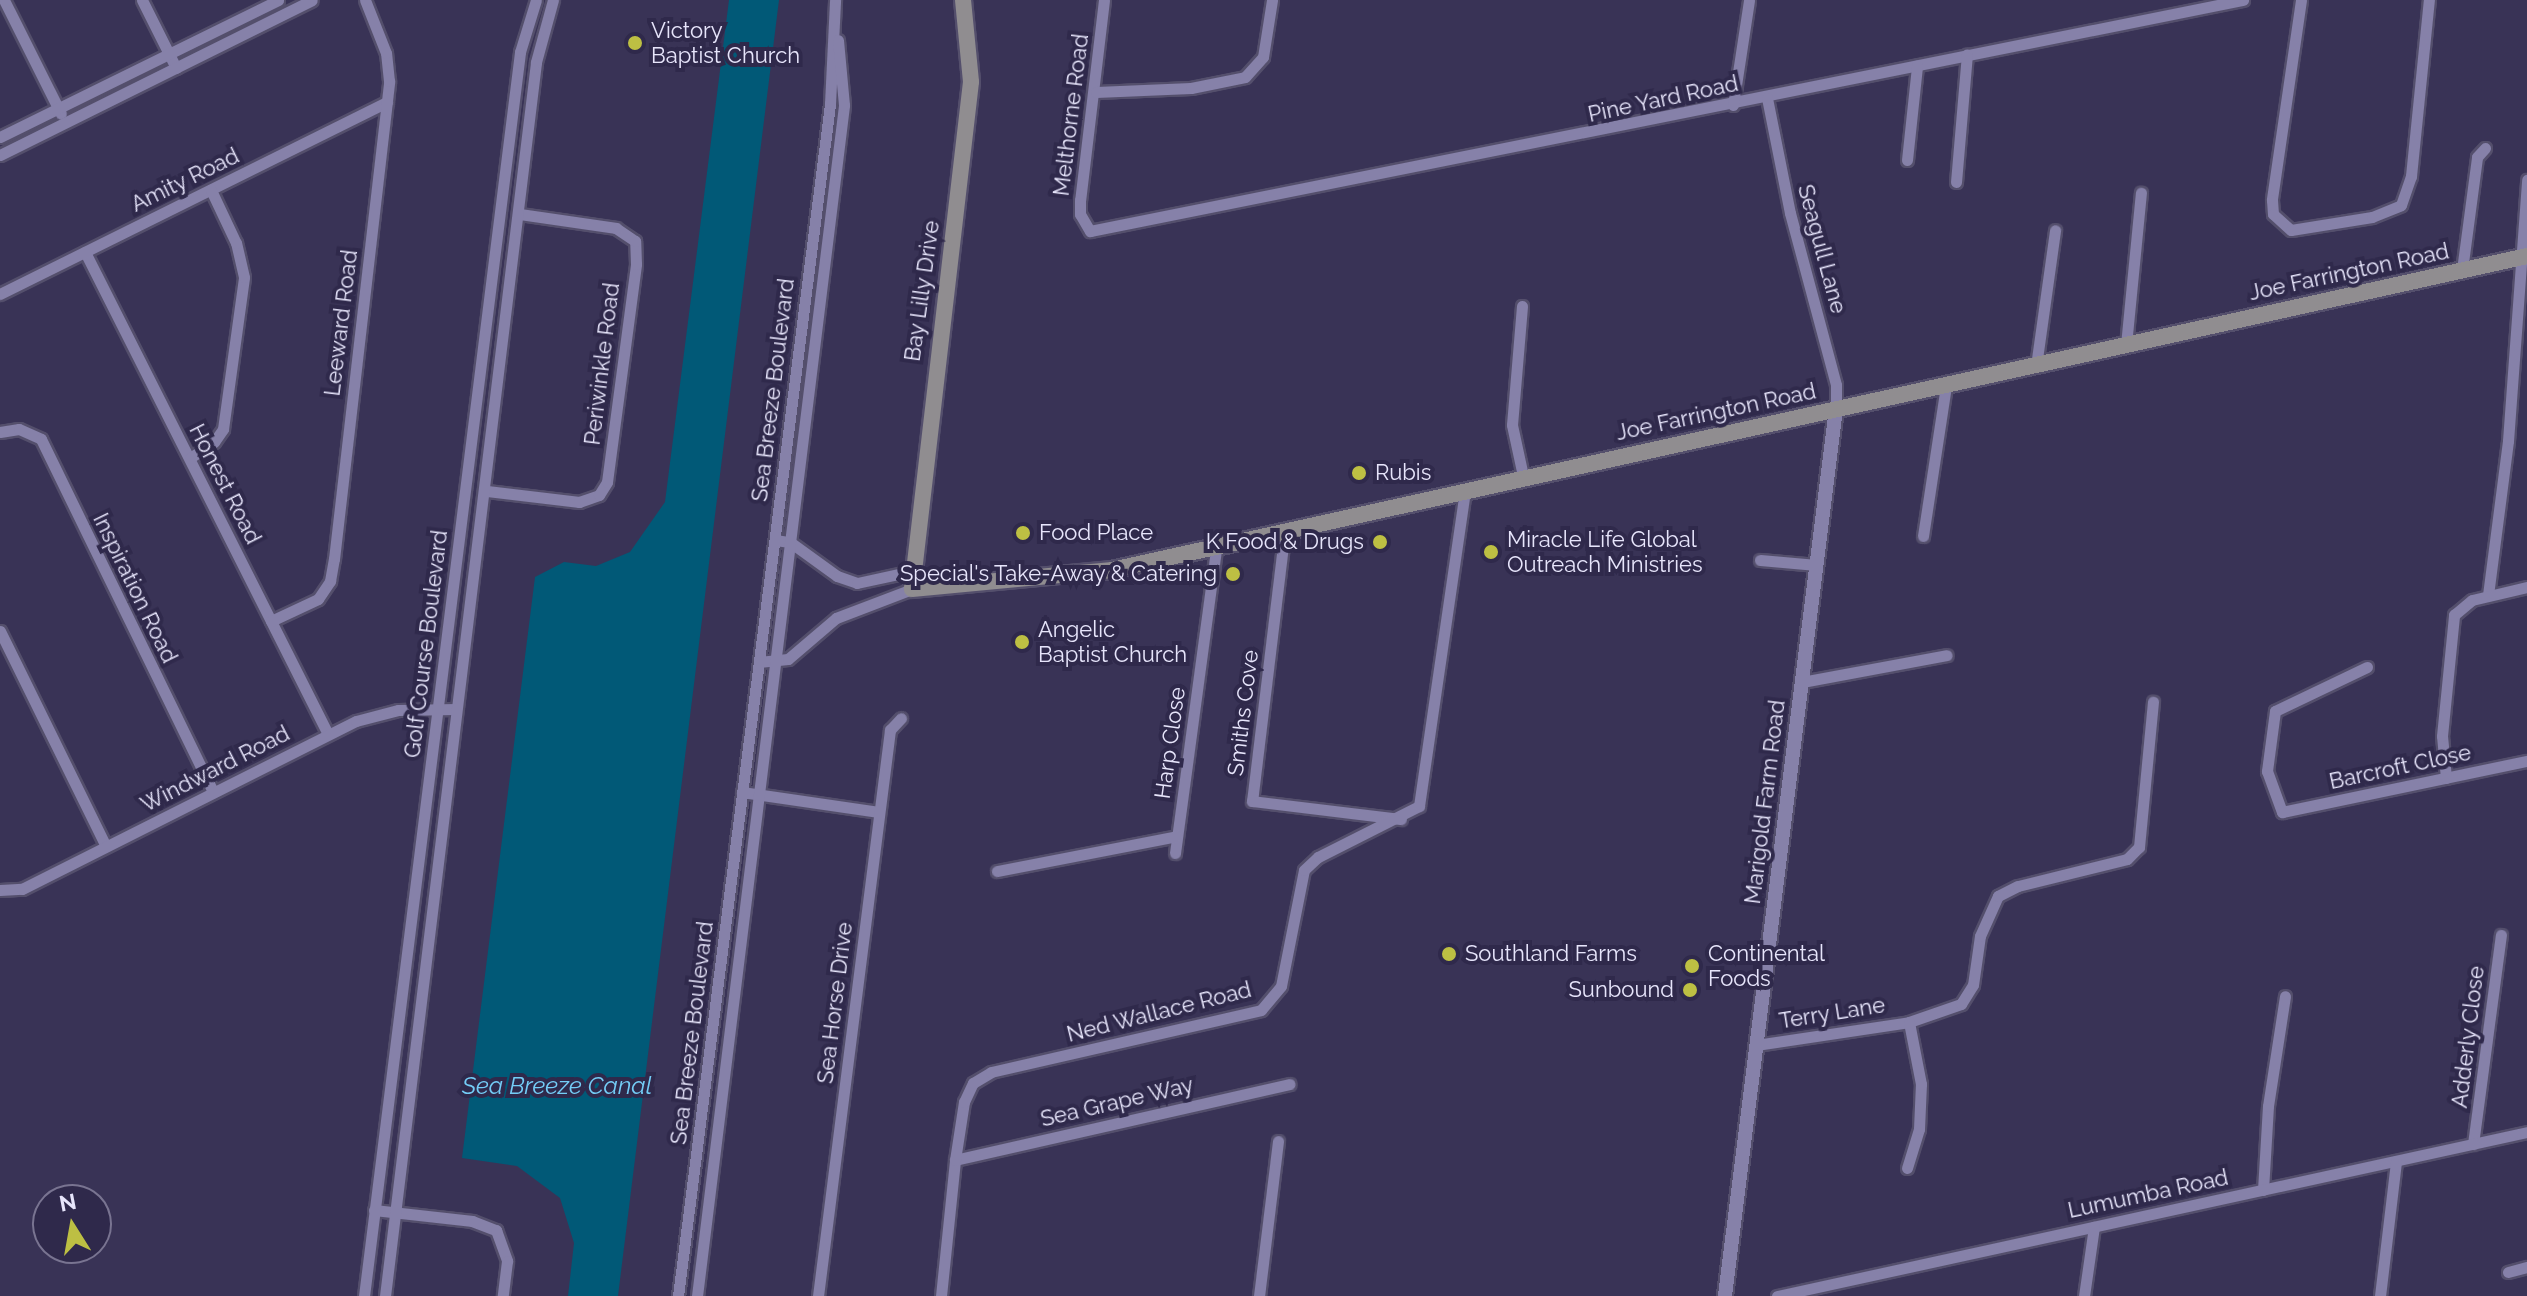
<!DOCTYPE html>
<html>
<head>
<meta charset="utf-8">
<style>
  body { margin:0 }
  #map { position:relative; width:2527px; height:1296px; overflow:hidden; background:#393356; font-family:Raleway,sans-serif }
  div>[style] { position:absolute }
  .water>* { inset:0; background:#015977 }
  .roads { filter:drop-shadow(2px 0 #544f6c) drop-shadow(-2px 0 #544f6c) drop-shadow(0 2px #544f6c) drop-shadow(0 -2px #544f6c) }
  .minor>* { height:11px; margin:-5.5px; padding:0 5.5px; transform-origin:5.5px; border-radius:5.5px; background:#8681a9 }
  .tertiary>* { height:14px; margin:-7px; padding:0 7px; transform-origin:7px; border-radius:7px; background:#8681a9 }
  .secondary>* { height:16px; margin:-8px; padding:0 8px; transform-origin:8px; border-radius:8px; background:#908d90 }
  .dots>* { width:22px; height:22px; translate:-50% -50%; box-sizing:border-box; border:4px solid #2f294b; border-radius:50% }
  span { translate:-50% -50%; white-space:nowrap; text-align:center; line-height:1.15; -webkit-text-stroke:8px #2f294b; paint-order:stroke }
  .poi-label { font-size:22px; color:#e7e5fb }
  .left { translate:0 -50%; text-align:left }
  .right { translate:-100% -50%; text-align:right }
  .street-label { font-size:22px; color:#e7e5fb }
  .water-label { font-size:24px; color:#74cdf7; font-style:italic }
  .north { position:absolute; left:32px; top:1184px; width:80px; height:80px; box-sizing:border-box; background:#2f294b; border:2px solid #797491; border-radius:50%; rotate:349deg; font-size:22px; font-weight:700; line-height:32px; text-align:center; color:#e7e5fb }
  .north::after { content:''; display:block; margin:auto; width:28px; height:36px; background:#bdbf43; clip-path:polygon(50% 0,100% 100%,50% 72%,0 100%) }
</style>
</head>
<body>
<div id="map">
  <div class="water">
    <i style="clip-path:polygon(729px 0,779px 0,618px 1296px,568px 1296px,574px 1243px,560px 1198px,517px 1166px,462px 1158px,535px 577px,564px 562px,596px 566px,630px 552px,665px 502px)"></i>
  </div>
  <div class="roads">
    <div class="minor">
      <i style="left:4px;top:0;width:127px;rotate:63.4deg"></i>
      <i style="left:142px;top:0;width:76px;rotate:63.4deg"></i>
      <i style="left:1104px;top:0;width:201px;rotate:96.8deg"></i>
      <i style="left:1080px;top:200px;width:14px;rotate:90deg"></i>
      <i style="left:1080px;top:214px;width:20px;rotate:60deg"></i>
      <i style="left:1090px;top:231px;width:1176px;rotate:-11.33deg"></i>
      <i style="left:2301px;top:0;width:202px;rotate:98.3deg"></i>
      <i style="left:2272px;top:200px;width:14px;rotate:86deg"></i>
      <i style="left:2273px;top:214px;width:24px;rotate:42deg"></i>
      <i style="left:2291px;top:230px;width:82px;rotate:-9.1deg"></i>
      <i style="left:2372px;top:217px;width:31px;rotate:-22deg"></i>
      <i style="left:2401px;top:205px;width:31px;rotate:-71deg"></i>
      <i style="left:2411px;top:176px;width:177px;rotate:-84.2deg"></i>
      <i style="left:1096px;top:92px;width:95px;rotate:-2.4deg"></i>
      <i style="left:1191px;top:88px;width:55px;rotate:-11.5deg"></i>
      <i style="left:1245px;top:77px;width:27px;rotate:-48deg"></i>
      <i style="left:1263px;top:57px;width:58px;rotate:-81deg"></i>
      <i style="left:1767px;top:98px;width:117px;rotate:78.7deg"></i>
      <i style="left:1790px;top:213px;width:178px;rotate:75deg"></i>
      <i style="left:1836px;top:385px;width:24px;rotate:90deg"></i>
      <i style="left:1733px;top:105px;width:106px;rotate:-81.3deg"></i>
      <i style="left:0;top:137px;width:310px;rotate:-26.2deg"></i>
      <i style="left:0;top:155px;width:348px;rotate:-26.4deg"></i>
      <i style="left:1907px;top:160px;width:95px;rotate:-83.9deg"></i>
      <i style="left:1956px;top:182px;width:128px;rotate:-85.1deg"></i>
      <i style="left:85px;top:252px;width:540px;rotate:63.25deg"></i>
      <i style="left:2462px;top:270px;width:114px;rotate:-82.4deg"></i>
      <i style="left:2477px;top:157px;width:12px;rotate:-48deg"></i>
      <i style="left:0;top:294px;width:432px;rotate:-26.4deg"></i>
      <i style="left:1522px;top:306px;width:119px;rotate:94.8deg"></i>
      <i style="left:1512px;top:425px;width:52px;rotate:77.8deg"></i>
      <i style="left:2126px;top:345px;width:153px;rotate:-84.4deg"></i>
      <i style="left:2036px;top:366px;width:137px;rotate:-82deg"></i>
      <i style="left:0;top:432px;width:19px;rotate:-9deg"></i>
      <i style="left:19px;top:429px;width:24px;rotate:24deg"></i>
      <i style="left:41px;top:439px;width:393px;rotate:64deg"></i>
      <i style="left:190px;top:458px;width:29px;rotate:-34deg"></i>
      <i style="left:214px;top:442px;width:16px;rotate:-55deg"></i>
      <i style="left:223px;top:429px;width:153px;rotate:-82.1deg"></i>
      <i style="left:244px;top:277px;width:35px;rotate:-103deg"></i>
      <i style="left:236px;top:243px;width:59px;rotate:-115.3deg"></i>
      <i style="left:487px;top:491px;width:93px;rotate:6.8deg"></i>
      <i style="left:579px;top:502px;width:21px;rotate:-19deg"></i>
      <i style="left:599px;top:495px;width:15px;rotate:-58deg"></i>
      <i style="left:607px;top:482px;width:220px;rotate:-82.4deg"></i>
      <i style="left:636px;top:264px;width:23px;rotate:-92deg"></i>
      <i style="left:635px;top:241px;width:23px;rotate:-146deg"></i>
      <i style="left:616px;top:228px;width:97px;rotate:-171.7deg"></i>
      <i style="left:1285px;top:529px;width:274px;rotate:96.9deg"></i>
      <i style="left:1252px;top:801px;width:150px;rotate:6.9deg"></i>
      <i style="left:1923px;top:536px;width:152px;rotate:-81.3deg"></i>
      <i style="left:775px;top:540px;width:15px;rotate:8deg"></i>
      <i style="left:790px;top:542px;width:58px;rotate:35.9deg"></i>
      <i style="left:837px;top:576px;width:21px;rotate:19deg"></i>
      <i style="left:857px;top:583px;width:56px;rotate:-12.3deg"></i>
      <i style="left:1760px;top:560px;width:57px;rotate:5deg"></i>
      <i style="left:2488px;top:595px;width:155px;rotate:-82.6deg"></i>
      <i style="left:2508px;top:441px;width:262px;rotate:-85.8deg"></i>
      <i style="left:271px;top:621px;width:52px;rotate:-25.1deg"></i>
      <i style="left:318px;top:599px;width:22px;rotate:-56deg"></i>
      <i style="left:330px;top:581px;width:22px;rotate:-80deg"></i>
      <i style="left:334px;top:559px;width:481px;rotate:-83.4deg"></i>
      <i style="left:389px;top:81px;width:28px;rotate:-96deg"></i>
      <i style="left:386px;top:53px;width:57px;rotate:-111.6deg"></i>
      <i style="left:0;top:631px;width:240px;rotate:63.8deg"></i>
      <i style="left:759px;top:662px;width:29px;rotate:-6deg"></i>
      <i style="left:788px;top:659px;width:63px;rotate:-40.5deg"></i>
      <i style="left:836px;top:618px;width:81px;rotate:-20.9deg"></i>
      <i style="left:2367px;top:667px;width:102px;rotate:154.4deg"></i>
      <i style="left:2275px;top:711px;width:61px;rotate:97.6deg"></i>
      <i style="left:2267px;top:771px;width:44px;rotate:69.9deg"></i>
      <i style="left:2282px;top:812px;width:250px;rotate:-11.8deg"></i>
      <i style="left:1802px;top:682px;width:147px;rotate:-10.5deg"></i>
      <i style="left:2446px;top:778px;width:42px;rotate:-95.4deg"></i>
      <i style="left:2442px;top:736px;width:122px;rotate:-84.3deg"></i>
      <i style="left:2454px;top:615px;width:23px;rotate:-40deg"></i>
      <i style="left:2472px;top:600px;width:57px;rotate:-13.3deg"></i>
      <i style="left:742px;top:792px;width:138px;rotate:8.3deg"></i>
      <i style="left:1175px;top:853px;width:312px;rotate:-82.3deg"></i>
      <i style="left:997px;top:871px;width:183px;rotate:-11deg"></i>
      <i style="left:0;top:890px;width:22px;rotate:-3deg"></i>
      <i style="left:22px;top:889px;width:374px;rotate:-26.7deg"></i>
      <i style="left:356px;top:721px;width:43px;rotate:-14.7deg"></i>
      <i style="left:398px;top:710px;width:58px;rotate:-1deg"></i>
      <i style="left:1756px;top:1045px;width:155px;rotate:-8.5deg"></i>
      <i style="left:1909px;top:1022px;width:55px;rotate:-19.1deg"></i>
      <i style="left:1961px;top:1004px;width:22px;rotate:-58deg"></i>
      <i style="left:1973px;top:985px;width:49px;rotate:-81.9deg"></i>
      <i style="left:1980px;top:936px;width:44px;rotate:-65.8deg"></i>
      <i style="left:1998px;top:896px;width:22px;rotate:-27deg"></i>
      <i style="left:2018px;top:886px;width:112px;rotate:-13.9deg"></i>
      <i style="left:2127px;top:859px;width:17px;rotate:-45deg"></i>
      <i style="left:2139px;top:847px;width:146px;rotate:-84.5deg"></i>
      <i style="left:2473px;top:1144px;width:211px;rotate:-82.4deg"></i>
      <i style="left:955px;top:1160px;width:343px;rotate:-12.8deg"></i>
      <i style="left:1907px;top:1168px;width:41px;rotate:-72.9deg"></i>
      <i style="left:1919px;top:1129px;width:45px;rotate:-87.5deg"></i>
      <i style="left:1921px;top:1084px;width:63px;rotate:-101deg"></i>
      <i style="left:2263px;top:1190px;width:84px;rotate:-86.6deg"></i>
      <i style="left:2268px;top:1106px;width:111px;rotate:-81.2deg"></i>
      <i style="left:374px;top:1210px;width:99px;rotate:6.4deg"></i>
      <i style="left:472px;top:1221px;width:26px;rotate:21deg"></i>
      <i style="left:496px;top:1230px;width:33px;rotate:70deg"></i>
      <i style="left:507px;top:1261px;width:35px;rotate:97deg"></i>
      <i style="left:2508px;top:1272px;width:20px;rotate:-15deg"></i>
      <i style="left:364px;top:1296px;width:1254px;rotate:-82.85deg"></i>
      <i style="left:520px;top:52px;width:54px;rotate:-72.9deg"></i>
      <i style="left:385px;top:1296px;width:1243px;rotate:-83.02deg"></i>
      <i style="left:536px;top:62px;width:64px;rotate:-74.7deg"></i>
      <i style="left:678px;top:1296px;width:1202px;rotate:-82.73deg"></i>
      <i style="left:830px;top:104px;width:104px;rotate:-87.2deg"></i>
      <i style="left:697px;top:1296px;width:1200px;rotate:-82.96deg"></i>
      <i style="left:844px;top:105px;width:65px;rotate:-95.3deg"></i>
      <i style="left:818px;top:1296px;width:571px;rotate:-82.75deg"></i>
      <i style="left:890px;top:730px;width:16px;rotate:-47deg"></i>
      <i style="left:941px;top:1296px;width:137px;rotate:-84.1deg"></i>
      <i style="left:955px;top:1160px;width:59px;rotate:-81.2deg"></i>
      <i style="left:964px;top:1102px;width:21px;rotate:-65deg"></i>
      <i style="left:973px;top:1083px;width:21px;rotate:-31deg"></i>
      <i style="left:991px;top:1072px;width:277px;rotate:-12.9deg"></i>
      <i style="left:1261px;top:1010px;width:31px;rotate:-50deg"></i>
      <i style="left:1281px;top:986px;width:118px;rotate:-78.8deg"></i>
      <i style="left:1304px;top:870px;width:19px;rotate:-43deg"></i>
      <i style="left:1318px;top:857px;width:113px;rotate:-26.8deg"></i>
      <i style="left:1419px;top:806px;width:320px;rotate:-81.7deg"></i>
      <i style="left:1259px;top:1296px;width:156px;rotate:-83deg"></i>
      <i style="left:1777px;top:1296px;width:768px;rotate:-12.33deg"></i>
      <i style="left:2084px;top:1296px;width:70px;rotate:-81.8deg"></i>
      <i style="left:2380px;top:1296px;width:136px;rotate:-83.2deg"></i>
    </div>
    <div class="tertiary">
      <i style="left:1725px;top:1296px;width:894px;rotate:-82.87deg"></i>
    </div>
    <div class="secondary">
      <i style="left:963px;top:0;width:82px;rotate:84.4deg"></i>
      <i style="left:971px;top:82px;width:510px;rotate:96.64deg"></i>
      <i style="left:912px;top:589px;width:201px;rotate:-5.4deg"></i>
      <i style="left:1112px;top:570px;width:1449px;rotate:-12.51deg"></i>
    </div>
  </div>
  <div class="dots">
    <i style="left:635px;top:43px;background:#bdbf43"></i>
    <i style="left:1359px;top:473px;background:#bdbf43"></i>
    <i style="left:1023px;top:533px;background:#bdbf43"></i>
    <i style="left:1380px;top:542px;background:#bdbf43"></i>
    <i style="left:1491px;top:552px;background:#bdbf43"></i>
    <i style="left:1233px;top:574px;background:#bdbf43"></i>
    <i style="left:1022px;top:642px;background:#bdbf43"></i>
    <i style="left:1449px;top:954px;background:#bdbf43"></i>
    <i style="left:1692px;top:966px;background:#bdbf43"></i>
    <i style="left:1690px;top:990px;background:#bdbf43"></i>
  </div>
  <div class="poi-label">
    <span class="left" style="left:651px;top:43px">Victory<br>Baptist Church</span>
    <span class="left" style="left:1375px;top:473px">Rubis</span>
    <span class="left" style="left:1039px;top:533px">Food Place</span>
    <span class="left" style="left:1507px;top:552px">Miracle Life Global<br>Outreach Ministries</span>
    <span class="right" style="left:1364px;top:542px">K Food &amp; Drugs</span>
    <span class="right" style="left:1217px;top:574px">Special's Take-Away &amp; Catering</span>
    <span class="left" style="left:1038px;top:642px">Angelic<br>Baptist Church</span>
    <span class="left" style="left:1708px;top:966px">Continental<br>Foods</span>
    <span class="left" style="left:1465px;top:954px">Southland Farms</span>
    <span class="right" style="left:1674px;top:990px">Sunbound</span>
  </div>
  <div class="street-label">
    <span style="left:1663px;top:99px;rotate:-12deg">Pine Yard Road</span>
    <span style="left:1071px;top:115px;rotate:-83deg">Melthorne Road</span>
    <span style="left:185px;top:180px;rotate:-26deg">Amity Road</span>
    <span style="left:1822px;top:249px;rotate:75deg">Seagull Lane</span>
    <span style="left:2349px;top:272px;rotate:-12deg">Joe Farrington Road</span>
    <span style="left:922px;top:291px;rotate:-82deg">Bay Lilly Drive</span>
    <span style="left:341px;top:323px;rotate:-83deg">Leeward Road</span>
    <span style="left:602px;top:364px;rotate:-83deg">Periwinkle Road</span>
    <span style="left:773px;top:390px;rotate:-83deg">Sea Breeze Boulevard</span>
    <span style="left:1716px;top:412px;rotate:-12deg">Joe Farrington Road</span>
    <span style="left:225px;top:484px;rotate:63deg">Honest Road</span>
    <span style="left:135px;top:588px;rotate:64deg">Inspiration Road</span>
    <span style="left:426px;top:644px;rotate:-83deg">Golf Course Boulevard</span>
    <span style="left:1243px;top:713px;rotate:-83deg">Smiths Cove</span>
    <span style="left:1170px;top:743px;rotate:-82deg">Harp Close</span>
    <span style="left:2400px;top:767px;rotate:-12deg">Barcroft Close</span>
    <span style="left:215px;top:769px;rotate:-27deg">Windward Road</span>
    <span style="left:1765px;top:802px;rotate:-83deg">Marigold Farm Road</span>
    <span style="left:835px;top:1003px;rotate:-83deg">Sea Horse Drive</span>
    <span style="left:1159px;top:1012px;rotate:-14deg">Ned Wallace Road</span>
    <span style="left:1832px;top:1013px;rotate:-9deg">Terry Lane</span>
    <span style="left:692px;top:1033px;rotate:-83deg">Sea Breeze Boulevard</span>
    <span style="left:2468px;top:1037px;rotate:-83deg">Adderly Close</span>
    <span style="left:1117px;top:1102px;rotate:-13deg">Sea Grape Way</span>
    <span style="left:2148px;top:1194px;rotate:-12deg">Lumumba Road</span>
  </div>
  <div class="water-label">
    <span style="left:557px;top:1086px">Sea Breeze Canal</span>
  </div>
  <div class="north">N</div>
</div>
</body>
</html>
